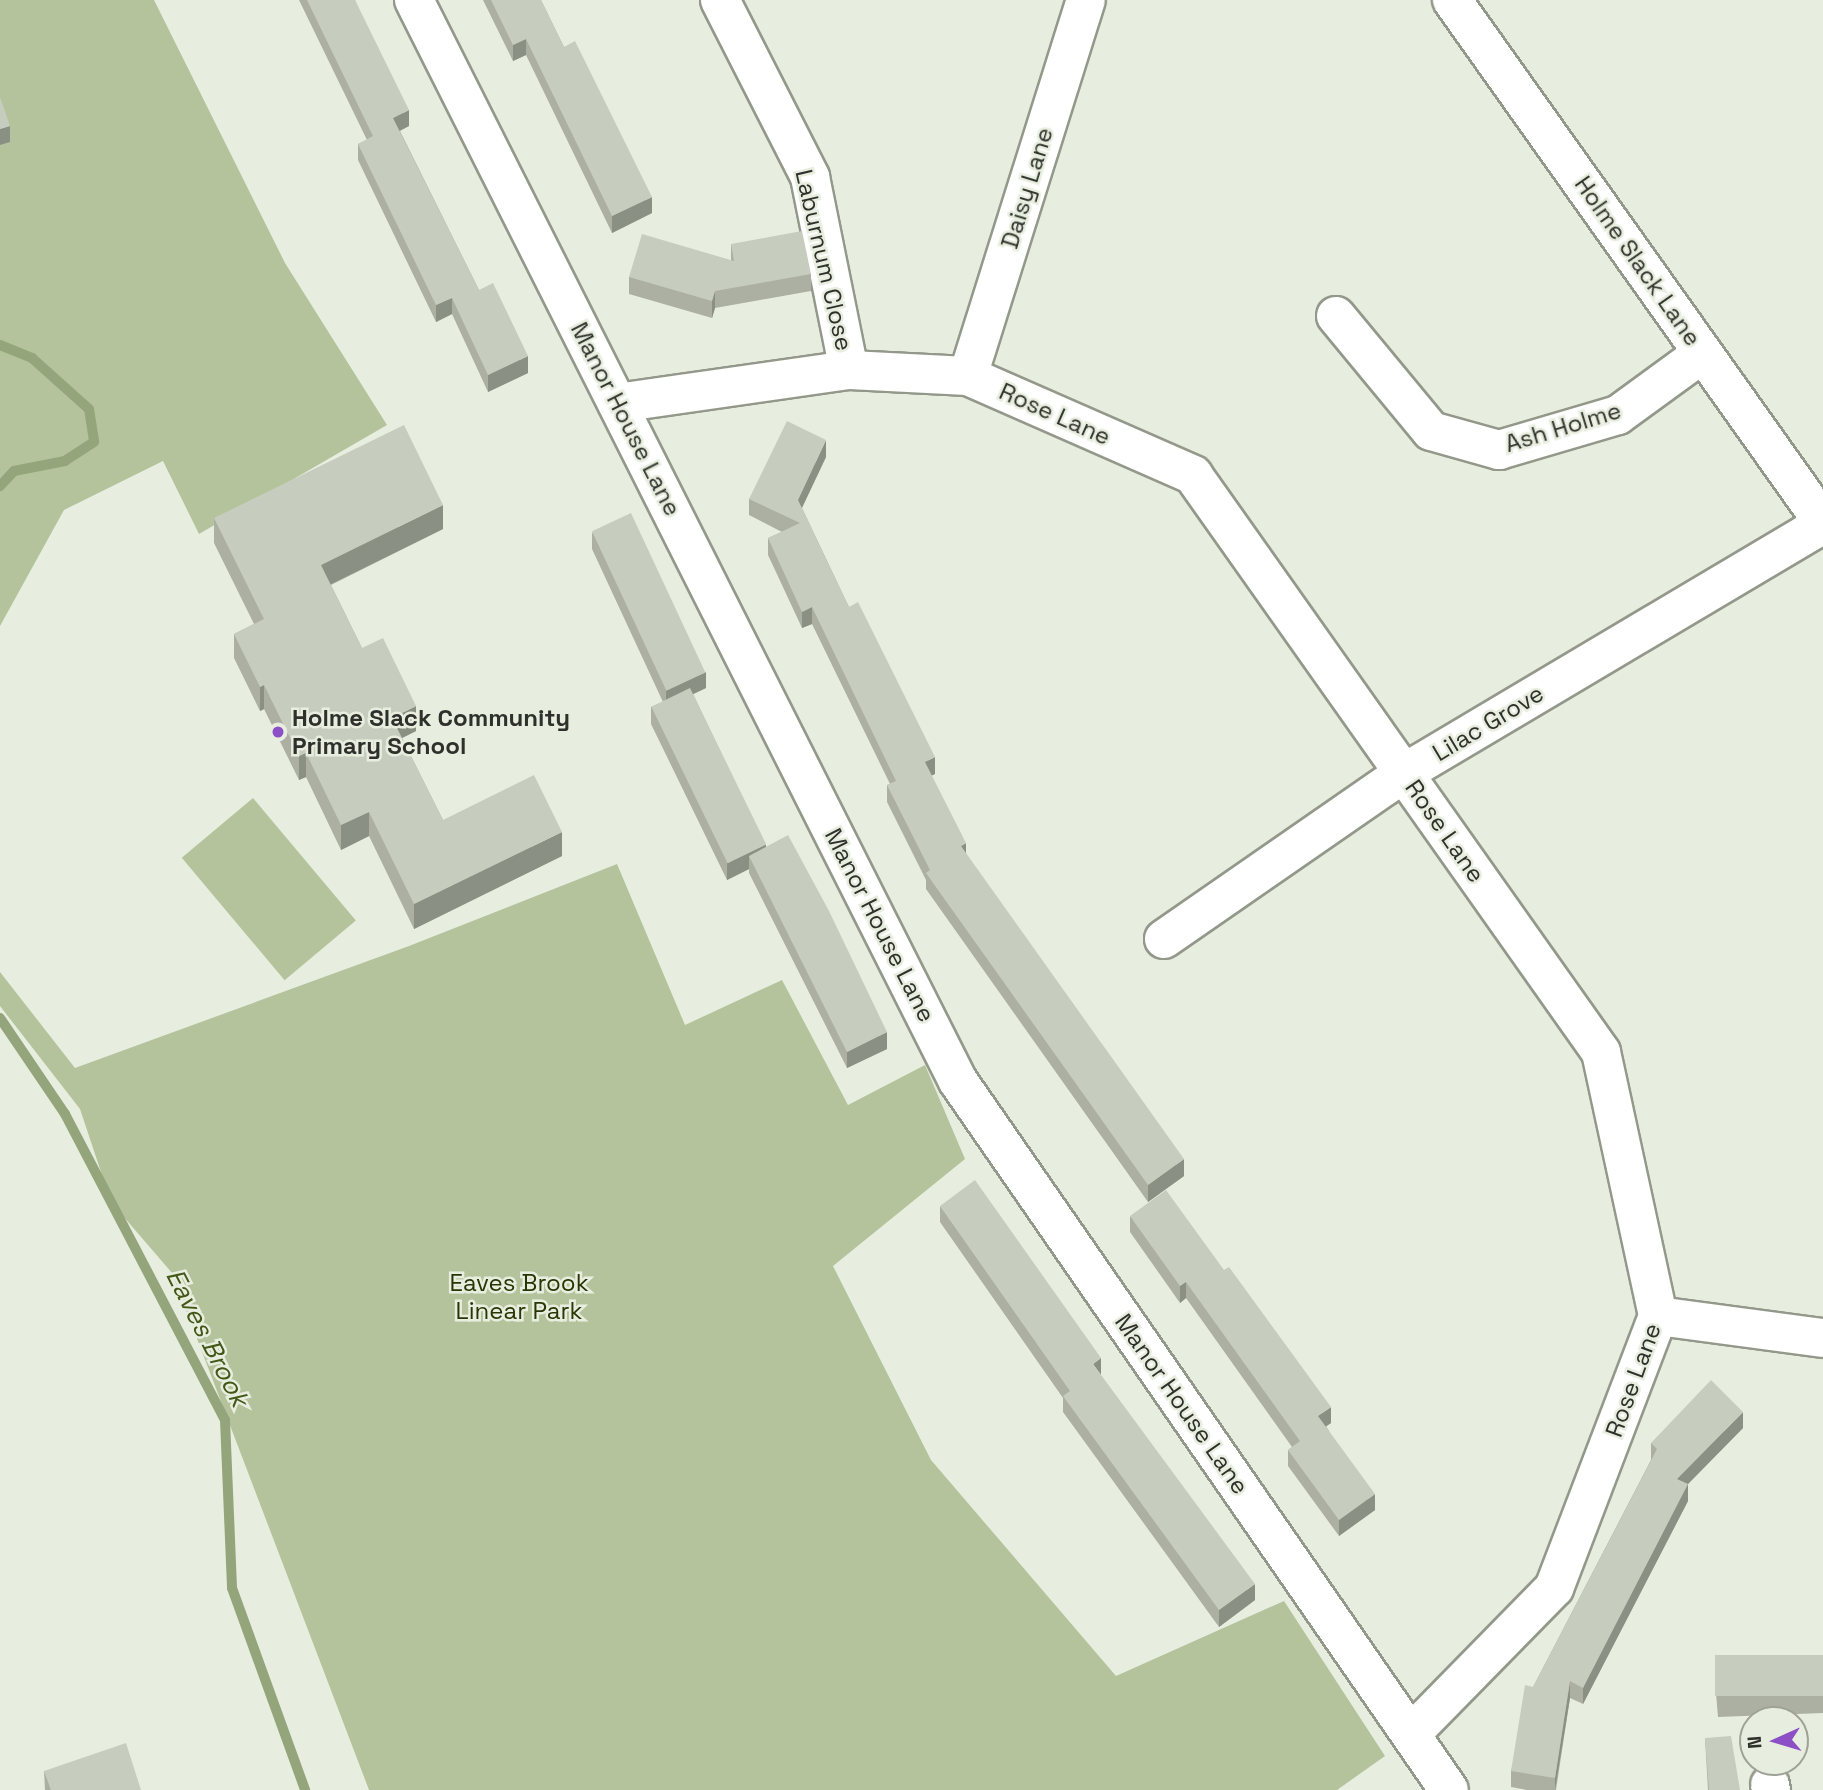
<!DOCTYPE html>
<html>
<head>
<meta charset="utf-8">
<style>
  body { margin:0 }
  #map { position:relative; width:1823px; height:1790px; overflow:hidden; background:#e8eedf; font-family:"Space Grotesk",sans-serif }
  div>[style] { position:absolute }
  .green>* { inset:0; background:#b4c39c; transform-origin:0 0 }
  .stream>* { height:10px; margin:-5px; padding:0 5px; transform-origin:5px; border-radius:5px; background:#95a57b }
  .roads { filter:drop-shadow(2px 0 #93998a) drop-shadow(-2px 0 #93998a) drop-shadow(0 2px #93998a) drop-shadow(0 -2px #93998a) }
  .street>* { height:38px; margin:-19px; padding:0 19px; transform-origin:19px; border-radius:19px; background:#fff }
  .wall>* { inset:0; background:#abb0a3 }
  .shaded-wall>* { inset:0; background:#8b9085 }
  .building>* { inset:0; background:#c7cdbe; transform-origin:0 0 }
  .dots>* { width:19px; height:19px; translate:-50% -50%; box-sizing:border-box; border:4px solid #e8eedf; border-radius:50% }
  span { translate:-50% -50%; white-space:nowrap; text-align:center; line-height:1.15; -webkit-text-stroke:5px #e8eedf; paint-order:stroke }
  .street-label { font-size:24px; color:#2e312b }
  .poi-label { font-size:24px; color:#2e312b; font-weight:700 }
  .left { translate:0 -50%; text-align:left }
  .park-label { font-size:24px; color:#273603 }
  .water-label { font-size:26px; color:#435716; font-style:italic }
  .north { position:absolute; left:1739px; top:1706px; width:70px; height:70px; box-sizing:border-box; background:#e8eedf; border:2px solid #9ea297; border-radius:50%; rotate:266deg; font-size:19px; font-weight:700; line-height:28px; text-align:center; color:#2e312b }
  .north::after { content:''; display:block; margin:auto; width:24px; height:32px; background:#8c4fc5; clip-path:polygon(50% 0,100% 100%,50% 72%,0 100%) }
</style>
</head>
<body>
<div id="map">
  <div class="green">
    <i style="clip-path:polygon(0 0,154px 0,285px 263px,387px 425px,199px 534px,163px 461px,64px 510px,0 626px)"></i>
    <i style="left:253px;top:798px;width:160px;height:93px;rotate:50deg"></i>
    <i style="clip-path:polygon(617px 864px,685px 1025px,782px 980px,848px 1105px,925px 1065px,965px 1159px,833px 1266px,931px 1460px,1116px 1676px,1284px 1601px,1385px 1756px,1337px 1790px,369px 1790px,172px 1273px,111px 1202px,80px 1109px,0 1006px,0 972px,75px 1068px,409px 946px)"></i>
  </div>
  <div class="stream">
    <i style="left:0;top:345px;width:35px;rotate:22deg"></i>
    <i style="left:32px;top:358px;width:76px;rotate:41.8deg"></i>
    <i style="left:89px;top:409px;width:33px;rotate:81deg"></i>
    <i style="left:94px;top:442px;width:35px;rotate:147deg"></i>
    <i style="left:65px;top:461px;width:52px;rotate:168.9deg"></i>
    <i style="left:14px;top:471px;width:21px;rotate:133deg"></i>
    <i style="left:0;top:1018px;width:116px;rotate:55.9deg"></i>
    <i style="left:65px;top:1114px;width:345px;rotate:62.4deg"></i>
    <i style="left:225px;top:1420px;width:168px;rotate:87.6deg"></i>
    <i style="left:232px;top:1588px;width:215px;rotate:70.1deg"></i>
  </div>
  <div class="roads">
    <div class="street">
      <i style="left:414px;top:0;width:1210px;rotate:63.29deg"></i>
      <i style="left:958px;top:1081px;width:862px;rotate:55.3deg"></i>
      <i style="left:720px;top:0;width:199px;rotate:63deg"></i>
      <i style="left:810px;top:177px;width:197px;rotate:78.6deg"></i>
      <i style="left:1452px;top:0;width:640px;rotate:54.6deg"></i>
      <i style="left:1336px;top:316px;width:149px;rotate:50.4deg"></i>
      <i style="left:1431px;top:431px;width:71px;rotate:15.6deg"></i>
      <i style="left:1499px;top:450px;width:124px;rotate:-16.4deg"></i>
      <i style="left:1618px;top:415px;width:105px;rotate:-36.1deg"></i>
      <i style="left:968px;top:376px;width:394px;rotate:-72.6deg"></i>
      <i style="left:617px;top:403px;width:234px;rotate:-8.1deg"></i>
      <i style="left:849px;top:370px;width:119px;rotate:2.9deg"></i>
      <i style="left:968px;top:376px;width:246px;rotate:23.7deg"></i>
      <i style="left:1193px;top:475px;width:707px;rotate:54.74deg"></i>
      <i style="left:1601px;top:1052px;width:270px;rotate:77.8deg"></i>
      <i style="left:1658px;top:1316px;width:291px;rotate:110.9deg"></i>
      <i style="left:1554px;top:1588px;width:204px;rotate:134.4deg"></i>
      <i style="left:1164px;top:939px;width:292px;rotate:-34.7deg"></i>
      <i style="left:1404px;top:773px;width:487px;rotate:-30.7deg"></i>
      <i style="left:1658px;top:1316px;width:166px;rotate:7.6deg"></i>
      <i style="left:1770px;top:1785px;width:5px;rotate:79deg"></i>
    </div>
  </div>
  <div class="wall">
    <i style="clip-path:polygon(299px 0,355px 0,409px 126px,400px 131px,479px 290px,528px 373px,488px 392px,452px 314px,436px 322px,358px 160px,358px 144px,367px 140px)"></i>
    <i style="clip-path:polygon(483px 0,541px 0,564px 47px,652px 213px,612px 233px,526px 55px,513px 61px)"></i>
    <i style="clip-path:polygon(731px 244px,811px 274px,811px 291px,715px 308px,712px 318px,629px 294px,629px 277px,731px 260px)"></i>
    <i style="clip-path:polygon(826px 457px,802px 508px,849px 607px,935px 774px,931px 775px,966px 854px,1184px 1176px,1148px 1202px,926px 889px,926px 880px,887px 802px,887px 785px,890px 784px,812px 624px,802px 628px,768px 555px,768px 538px,782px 532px,749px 515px,749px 499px)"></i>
    <i style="clip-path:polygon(214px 518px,443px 529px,331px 585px,362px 648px,416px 731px,402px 738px,443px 820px,562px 856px,414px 929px,369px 836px,341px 850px,306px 777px,299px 780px,264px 709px,260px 711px,234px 658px,234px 634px,254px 624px,214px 543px)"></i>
    <i style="clip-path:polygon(592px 532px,706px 688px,693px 694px,766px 847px,887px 1049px,847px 1068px,749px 873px,749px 869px,727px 880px,651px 724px,651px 707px,663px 702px,592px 549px)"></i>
    <i style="clip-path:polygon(940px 1206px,1255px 1600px,1219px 1627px,1063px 1412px,1063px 1398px,940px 1222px)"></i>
    <i style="clip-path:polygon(1130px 1216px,1331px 1423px,1326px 1426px,1375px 1510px,1339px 1536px,1288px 1466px,1288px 1450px,1292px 1447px,1186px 1298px,1180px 1303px,1130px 1232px)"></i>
    <i style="clip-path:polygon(1743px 1428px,1688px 1484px,1688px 1501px,1583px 1704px,1570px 1698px,1556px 1790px,1527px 1790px,1511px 1787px,1511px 1771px,1533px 1687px,1651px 1460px,1651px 1443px)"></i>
    <i style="clip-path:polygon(1823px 1655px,1823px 1713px,1718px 1717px,1715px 1681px,1715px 1664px)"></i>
    <i style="clip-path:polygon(1705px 1738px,1740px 1790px,1708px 1790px)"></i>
    <i style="clip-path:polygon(44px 1771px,141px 1790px,45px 1790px)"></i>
  </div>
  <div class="shaded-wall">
    <i style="clip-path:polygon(526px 39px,526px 55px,513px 61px,513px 45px)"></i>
    <i style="clip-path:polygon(409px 110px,409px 126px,393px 134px,393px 118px)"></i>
    <i style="clip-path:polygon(10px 126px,10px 142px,0 145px,0 129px)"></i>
    <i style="clip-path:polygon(652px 197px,652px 213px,612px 233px,612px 216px)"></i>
    <i style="clip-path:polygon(715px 291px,715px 308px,712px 318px,712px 301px)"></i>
    <i style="clip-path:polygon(452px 298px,452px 314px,436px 322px,436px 305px)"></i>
    <i style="clip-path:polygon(528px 356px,528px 373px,488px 392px,488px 375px)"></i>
    <i style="clip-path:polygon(826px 440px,826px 457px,798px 516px,798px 500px)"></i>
    <i style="clip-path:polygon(443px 505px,443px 529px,321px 589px,321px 565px)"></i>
    <i style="clip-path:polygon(812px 607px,812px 624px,802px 628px,802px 612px)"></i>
    <i style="clip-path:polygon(706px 672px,706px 688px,666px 707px,666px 690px)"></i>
    <i style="clip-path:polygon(264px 685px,264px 709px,260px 711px,260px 687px)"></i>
    <i style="clip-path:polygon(416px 706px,416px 731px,392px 743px,392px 718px)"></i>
    <i style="clip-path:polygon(306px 753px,306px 777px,299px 780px,299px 756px)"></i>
    <i style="clip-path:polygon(935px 757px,935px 774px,925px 779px,925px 762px)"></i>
    <i style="clip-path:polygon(369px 812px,369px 836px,341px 850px,341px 825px)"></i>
    <i style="clip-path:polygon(562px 832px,562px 856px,414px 929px,414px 904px)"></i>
    <i style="clip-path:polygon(966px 843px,966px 859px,961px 846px)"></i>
    <i style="clip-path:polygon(766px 844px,766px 860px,749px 856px,749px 869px,727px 880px,727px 863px)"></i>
    <i style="clip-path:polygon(887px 1032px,887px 1049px,847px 1068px,847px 1052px)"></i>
    <i style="clip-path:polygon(1184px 1159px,1184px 1176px,1148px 1202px,1148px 1185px)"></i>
    <i style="clip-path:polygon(1186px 1282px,1186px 1298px,1180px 1303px,1180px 1286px)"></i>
    <i style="clip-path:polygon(1101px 1358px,1101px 1375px,1093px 1364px)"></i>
    <i style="clip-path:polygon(1331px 1407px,1331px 1423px,1318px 1432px,1318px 1416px)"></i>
    <i style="clip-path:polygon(1743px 1412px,1743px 1428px,1688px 1484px,1688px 1501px,1583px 1704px,1583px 1688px,1677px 1479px)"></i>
    <i style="clip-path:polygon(1375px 1494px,1375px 1510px,1339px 1536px,1339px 1520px)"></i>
    <i style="clip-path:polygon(1255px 1584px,1255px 1600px,1219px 1627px,1219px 1610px)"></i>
    <i style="clip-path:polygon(1570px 1681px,1570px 1698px,1555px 1790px,1555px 1778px)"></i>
  </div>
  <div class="building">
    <i style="clip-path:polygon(307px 0,355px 0,409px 110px,393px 118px,479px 290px,493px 283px,528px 356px,488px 375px,452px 298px,436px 305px,358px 144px,373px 136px)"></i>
    <i style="clip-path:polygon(491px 0,541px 0,564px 47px,575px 41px,652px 197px,612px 216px,526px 39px,513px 45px)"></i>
    <i style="clip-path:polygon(0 97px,10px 126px,0 129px)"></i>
    <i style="clip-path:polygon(802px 231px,811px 274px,715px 291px,712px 301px,629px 277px,642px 234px,734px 261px,731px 244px)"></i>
    <i style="clip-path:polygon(787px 421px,826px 440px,798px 500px,849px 607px,858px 602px,935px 757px,925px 762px,966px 843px,961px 846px,1184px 1159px,1148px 1185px,926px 873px,930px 870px,887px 785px,896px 781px,812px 607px,802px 612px,768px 538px,800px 523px,749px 499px)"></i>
    <i style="clip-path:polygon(404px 425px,443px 505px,321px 565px,362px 648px,383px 638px,416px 706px,392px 718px,443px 820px,534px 775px,562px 832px,414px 904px,369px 812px,341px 825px,306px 753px,299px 756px,264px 685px,260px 687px,234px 634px,264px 619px,214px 518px)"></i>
    <i style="left:631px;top:513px;width:176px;height:43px;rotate:65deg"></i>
    <i style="left:690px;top:688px;width:174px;height:43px;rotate:64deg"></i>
    <i style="clip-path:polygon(788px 835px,829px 911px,887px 1032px,847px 1052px,749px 856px)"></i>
    <i style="clip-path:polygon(975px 1180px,1101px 1358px,1093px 1364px,1255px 1584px,1219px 1610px,1063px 1396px,1070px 1391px,940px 1206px)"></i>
    <i style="clip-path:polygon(1166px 1190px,1224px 1270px,1229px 1267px,1331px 1407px,1318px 1416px,1375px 1494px,1339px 1520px,1288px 1450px,1300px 1441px,1186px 1282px,1180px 1286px,1130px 1216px)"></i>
    <i style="clip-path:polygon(1711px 1380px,1743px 1412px,1677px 1479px,1688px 1484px,1583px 1688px,1570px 1681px,1555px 1778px,1511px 1771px,1525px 1685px,1533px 1687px,1629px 1503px,1657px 1449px,1651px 1443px)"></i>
    <i style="left:1823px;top:1655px;width:41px;height:108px;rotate:90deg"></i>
    <i style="clip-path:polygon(1731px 1736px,1740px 1790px,1709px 1790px,1705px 1738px)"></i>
    <i style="clip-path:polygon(126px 1743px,141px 1790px,51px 1790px,44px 1771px)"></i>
  </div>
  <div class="dots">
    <i style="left:278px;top:732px;background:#8c4fc5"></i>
  </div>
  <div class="street-label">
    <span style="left:1027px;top:188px;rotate:-73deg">Daisy Lane</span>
    <span style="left:824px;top:260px;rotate:77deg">Laburnum Close</span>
    <span style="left:1638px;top:261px;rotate:55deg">Holme Slack Lane</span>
    <span style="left:1055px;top:414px;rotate:24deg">Rose Lane</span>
    <span style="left:626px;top:419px;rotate:63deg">Manor House Lane</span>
    <span style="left:1563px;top:427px;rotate:-17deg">Ash Holme</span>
    <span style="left:1488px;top:723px;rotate:-31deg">Lilac Grove</span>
    <span style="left:1445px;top:831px;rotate:55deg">Rose Lane</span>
    <span style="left:880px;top:925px;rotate:63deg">Manor House Lane</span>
    <span style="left:1633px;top:1380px;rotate:-70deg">Rose Lane</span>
    <span style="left:1182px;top:1404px;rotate:55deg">Manor House Lane</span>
  </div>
  <div class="poi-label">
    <span class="left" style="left:292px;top:732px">Holme Slack Community<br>Primary School</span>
  </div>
  <div class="park-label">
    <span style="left:519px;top:1297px">Eaves Brook<br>Linear Park</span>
  </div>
  <div class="water-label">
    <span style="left:207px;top:1338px;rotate:63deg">Eaves Brook</span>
  </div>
  <div class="north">N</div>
</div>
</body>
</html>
